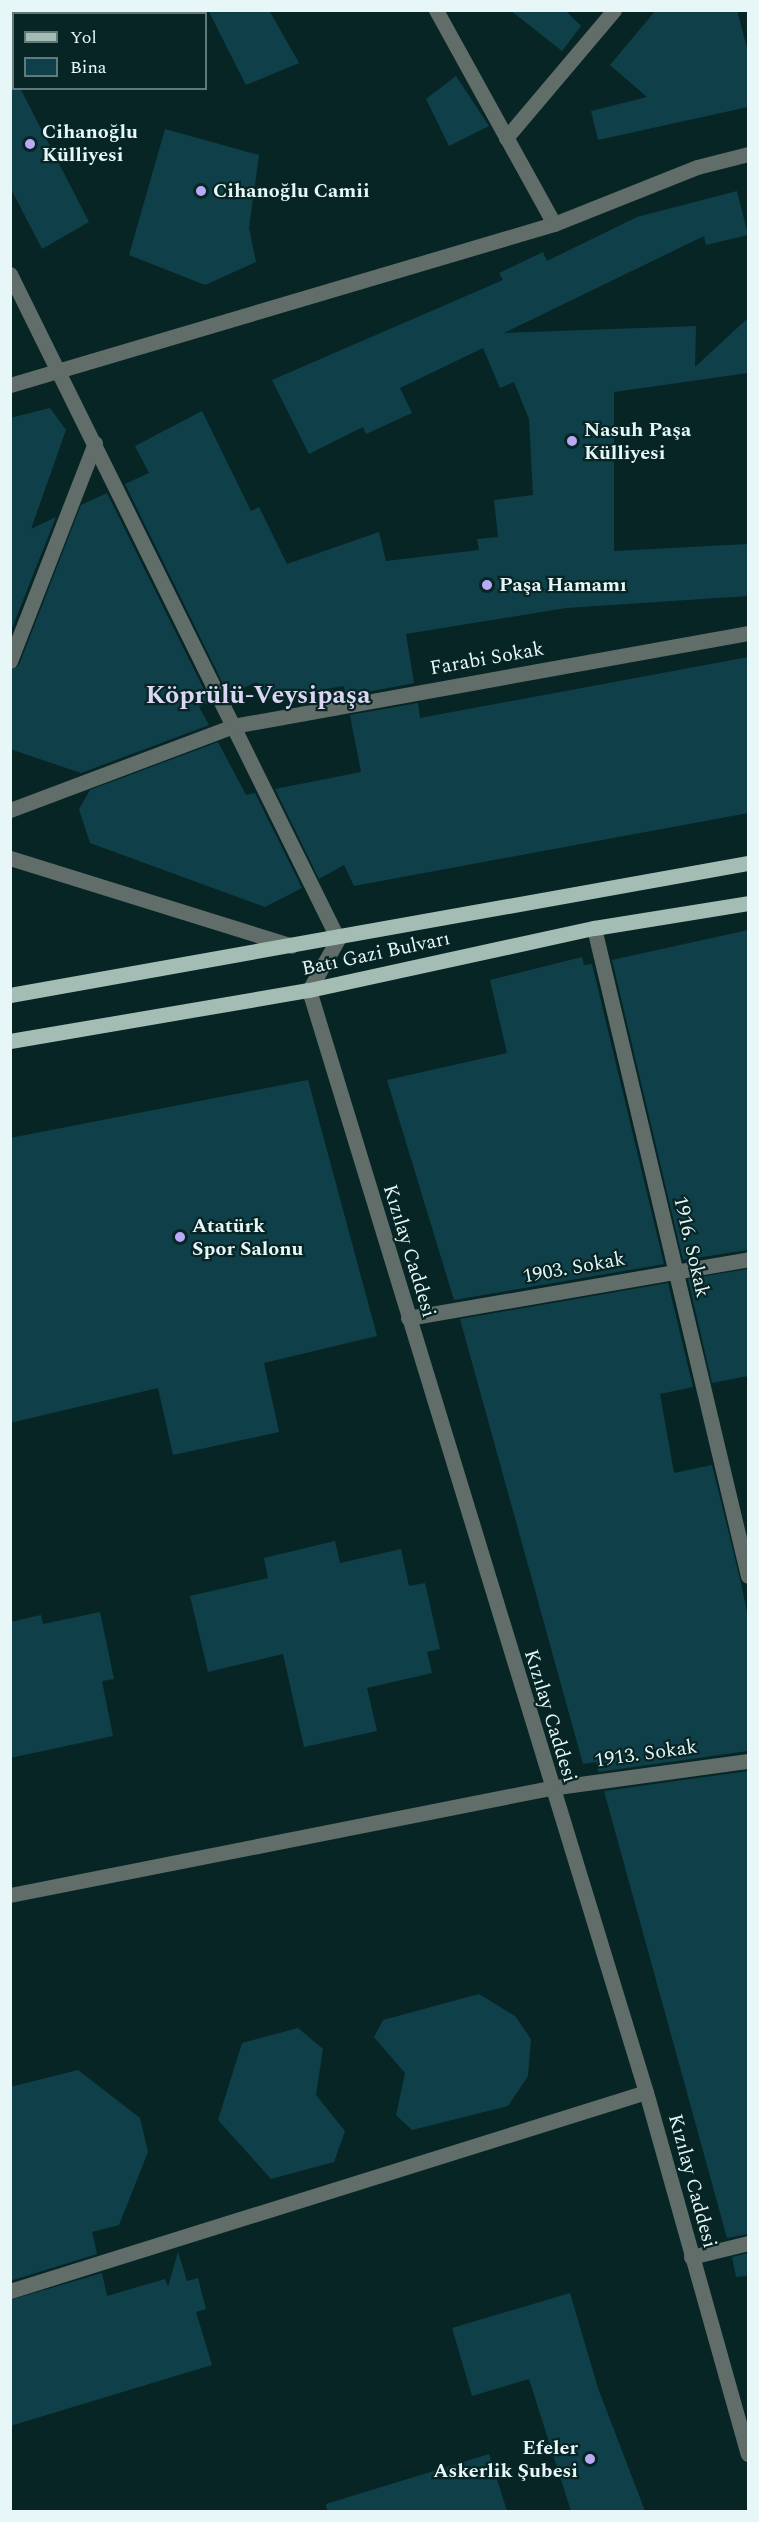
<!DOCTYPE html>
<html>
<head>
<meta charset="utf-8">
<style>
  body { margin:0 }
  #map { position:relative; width:759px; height:2522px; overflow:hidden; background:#072525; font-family:Spectral,serif }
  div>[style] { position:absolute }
  .building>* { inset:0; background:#0f404a }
  .minor>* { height:15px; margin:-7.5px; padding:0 7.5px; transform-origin:7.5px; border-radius:7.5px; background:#616d69 }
  .tertiary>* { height:15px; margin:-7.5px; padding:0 7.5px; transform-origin:7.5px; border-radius:7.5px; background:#616d69 }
  .primary>* { height:15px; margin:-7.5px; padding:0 7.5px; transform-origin:7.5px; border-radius:7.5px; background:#a3bcb4 }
  .dots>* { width:16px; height:16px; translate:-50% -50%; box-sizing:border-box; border:3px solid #072525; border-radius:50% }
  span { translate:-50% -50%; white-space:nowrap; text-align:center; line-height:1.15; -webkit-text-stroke:4.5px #072525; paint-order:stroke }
  .poi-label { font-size:20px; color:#e7f7f7; font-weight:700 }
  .left { translate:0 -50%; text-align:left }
  .right { translate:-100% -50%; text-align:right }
  .street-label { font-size:20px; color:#e7f7f7 }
  .district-label { font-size:26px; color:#dbd6f3; font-weight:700 }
  .frame { position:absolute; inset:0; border:12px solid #e7f7f7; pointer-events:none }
  .legend { position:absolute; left:12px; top:12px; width:195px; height:78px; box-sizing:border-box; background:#072525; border:2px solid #617979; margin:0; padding:8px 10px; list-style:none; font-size:18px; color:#e7f7f7 }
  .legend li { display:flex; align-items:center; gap:12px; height:30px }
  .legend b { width:30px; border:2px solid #617979 }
</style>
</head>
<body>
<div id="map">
  <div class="building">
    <i style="clip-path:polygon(208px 10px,269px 10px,299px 63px,246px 85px)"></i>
    <i style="clip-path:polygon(510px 10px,565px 10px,581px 26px,562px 51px)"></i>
    <i style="clip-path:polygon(656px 10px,737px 10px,748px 52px,748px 107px,598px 140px,591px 111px,647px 97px,610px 65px)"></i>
    <i style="clip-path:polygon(10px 70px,14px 88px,20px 88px,89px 222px,42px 249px,10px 187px)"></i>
    <i style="clip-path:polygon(456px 76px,489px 126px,449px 146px,426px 99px)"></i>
    <i style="clip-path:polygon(165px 129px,259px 155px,249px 228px,256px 262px,205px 285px,129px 255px)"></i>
    <i style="clip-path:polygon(737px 191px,748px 235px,706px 245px,704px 236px,504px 333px,696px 326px,695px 367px,748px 318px,748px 373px,614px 392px,614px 551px,748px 544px,748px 596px,566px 608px,406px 634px,414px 683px,346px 696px,344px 686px,266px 699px,257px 682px,228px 694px,125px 484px,149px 473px,135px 446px,202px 411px,251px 511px,259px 507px,287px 564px,379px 532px,386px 561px,479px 550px,477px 539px,498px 537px,494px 500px,533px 495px,529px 419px,514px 382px,500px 388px,483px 348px,400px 388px,412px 413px,366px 434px,363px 427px,309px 454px,272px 380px,503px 280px,499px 273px,543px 252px,547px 261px,637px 217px)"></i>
    <i style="clip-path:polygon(50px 408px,66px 430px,31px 529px,56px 517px,10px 633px,10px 418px)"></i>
    <i style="clip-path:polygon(107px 493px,210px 702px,199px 707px,209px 725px,81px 773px,10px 749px,10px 671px,19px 665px,81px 505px)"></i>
    <i style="clip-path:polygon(748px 657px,748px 813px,354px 886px,344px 865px,319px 879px,275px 789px,361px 772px,350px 715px,418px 703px,420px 718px)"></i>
    <i style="clip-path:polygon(218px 742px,246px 795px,255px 793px,302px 888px,265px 907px,90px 843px,79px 809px,90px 790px)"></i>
    <i style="clip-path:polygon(748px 930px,748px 1250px,683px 1260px,612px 960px)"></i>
    <i style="clip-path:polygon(582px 957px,584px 965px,592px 964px,664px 1264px,454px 1300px,387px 1080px,507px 1053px,490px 980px)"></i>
    <i style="clip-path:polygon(308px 1080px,377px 1336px,264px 1363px,279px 1432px,173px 1455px,158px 1388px,10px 1423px,10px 1138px)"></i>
    <i style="clip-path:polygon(748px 1269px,748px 1376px,712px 1383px,688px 1279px)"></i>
    <i style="clip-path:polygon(668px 1283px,693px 1387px,660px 1394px,674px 1473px,712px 1465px,741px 1583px,748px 1617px,748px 1751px,598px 1772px,596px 1762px,583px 1764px,460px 1319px)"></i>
    <i style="clip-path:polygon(335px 1541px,340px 1563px,401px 1549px,409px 1586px,425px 1583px,440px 1649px,427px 1652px,432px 1673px,367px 1688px,377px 1731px,304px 1747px,283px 1654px,208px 1672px,190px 1596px,268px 1578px,264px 1558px)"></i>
    <i style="clip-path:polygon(100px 1612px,114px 1679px,102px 1681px,113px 1736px,10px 1758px,10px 1622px,41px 1615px,43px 1624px)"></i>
    <i style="clip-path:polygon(748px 1771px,748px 2234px,727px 2238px,604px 1791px)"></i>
    <i style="clip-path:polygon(479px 1994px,515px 2016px,531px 2039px,528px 2076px,508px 2106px,412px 2130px,396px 2115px,405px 2073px,374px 2037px,383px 2020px)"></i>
    <i style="clip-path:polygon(298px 2028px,323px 2049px,316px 2095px,345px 2131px,334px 2162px,271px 2179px,218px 2120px,242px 2043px)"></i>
    <i style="clip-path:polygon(78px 2070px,140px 2118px,148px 2152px,119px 2225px,92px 2232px,97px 2254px,10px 2281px,10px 2087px)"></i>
    <i style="clip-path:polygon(178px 2252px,187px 2281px,198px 2278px,206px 2309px,196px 2312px,212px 2365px,10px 2426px,10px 2300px,102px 2273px,107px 2296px,165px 2279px,168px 2287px)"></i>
    <i style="clip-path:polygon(748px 2253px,748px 2276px,736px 2277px,732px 2257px)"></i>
    <i style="clip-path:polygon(570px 2293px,598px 2388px,645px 2511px,571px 2511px,529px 2379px,472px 2396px,452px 2328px)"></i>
    <i style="clip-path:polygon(489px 2454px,507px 2511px,327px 2511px,326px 2504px)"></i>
  </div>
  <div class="minor">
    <i style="left:436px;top:10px;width:244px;rotate:61.1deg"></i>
    <i style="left:506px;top:138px;width:167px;rotate:-49.8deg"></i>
    <i style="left:10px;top:274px;width:741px;rotate:63.75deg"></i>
    <i style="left:338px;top:939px;width:59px;rotate:119.6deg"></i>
    <i style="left:10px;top:661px;width:234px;rotate:-68.7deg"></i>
    <i style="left:10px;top:810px;width:238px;rotate:-20.6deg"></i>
    <i style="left:233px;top:726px;width:523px;rotate:-10.24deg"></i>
    <i style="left:594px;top:928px;width:666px;rotate:76.63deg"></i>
    <i style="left:408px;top:1318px;width:345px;rotate:-9.8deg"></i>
    <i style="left:550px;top:1788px;width:200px;rotate:-7.8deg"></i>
    <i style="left:691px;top:2257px;width:59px;rotate:-13.8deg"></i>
    <i style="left:10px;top:2291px;width:666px;rotate:-17.37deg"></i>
  </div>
  <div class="tertiary">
    <i style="left:10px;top:385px;width:567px;rotate:-16.49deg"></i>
    <i style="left:554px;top:224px;width:154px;rotate:-21.7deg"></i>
    <i style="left:697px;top:167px;width:53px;rotate:-14.3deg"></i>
    <i style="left:10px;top:858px;width:295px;rotate:17.3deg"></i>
    <i style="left:309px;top:990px;width:1152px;rotate:73deg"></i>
    <i style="left:646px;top:2092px;width:376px;rotate:74.3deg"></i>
    <i style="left:10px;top:1895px;width:550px;rotate:-11.21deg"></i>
  </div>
  <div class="primary">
    <i style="left:10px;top:995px;width:750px;rotate:-10.14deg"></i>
    <i style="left:10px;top:1041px;width:303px;rotate:-9.7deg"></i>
    <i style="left:309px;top:990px;width:292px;rotate:-12.3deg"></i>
    <i style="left:594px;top:928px;width:156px;rotate:-9.2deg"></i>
  </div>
  <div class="dots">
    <i style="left:30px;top:144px;background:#baaaf6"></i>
    <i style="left:201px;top:191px;background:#baaaf6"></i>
    <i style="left:572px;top:441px;background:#baaaf6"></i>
    <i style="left:487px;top:585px;background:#baaaf6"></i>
    <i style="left:180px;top:1237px;background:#baaaf6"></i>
    <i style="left:590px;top:2459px;background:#baaaf6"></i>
  </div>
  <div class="poi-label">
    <span class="left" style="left:42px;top:144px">Cihanoğlu<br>Külliyesi</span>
    <span class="left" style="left:213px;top:191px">Cihanoğlu Camii</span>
    <span class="left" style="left:584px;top:442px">Nasuh Paşa<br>Külliyesi</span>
    <span class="left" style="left:499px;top:585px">Paşa Hamamı</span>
    <span class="left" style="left:192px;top:1238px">Atatürk<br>Spor Salonu</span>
    <span class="right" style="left:578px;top:2460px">Efeler<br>Askerlik Şubesi</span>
  </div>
  <div class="street-label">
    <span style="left:487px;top:659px;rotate:-10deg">Farabi Sokak</span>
    <span style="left:376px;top:954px;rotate:-12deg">Batı Gazi Bulvarı</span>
    <span style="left:691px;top:1247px;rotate:77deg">1916. Sokak</span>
    <span style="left:409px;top:1251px;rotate:73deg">Kızılay Caddesi</span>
    <span style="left:574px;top:1268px;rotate:-10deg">1903. Sokak</span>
    <span style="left:550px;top:1716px;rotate:73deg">Kızılay Caddesi</span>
    <span style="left:646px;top:1754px;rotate:-8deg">1913. Sokak</span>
    <span style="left:692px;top:2181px;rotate:75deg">Kızılay Caddesi</span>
  </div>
  <div class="district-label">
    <span style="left:258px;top:696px">Köprülü-Veysipaşa</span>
  </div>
  <div class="frame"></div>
  <ul class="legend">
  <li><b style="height:8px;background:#a3bcb4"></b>Yol</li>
  <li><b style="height:16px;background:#0f404a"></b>Bina</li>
  </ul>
</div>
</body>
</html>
